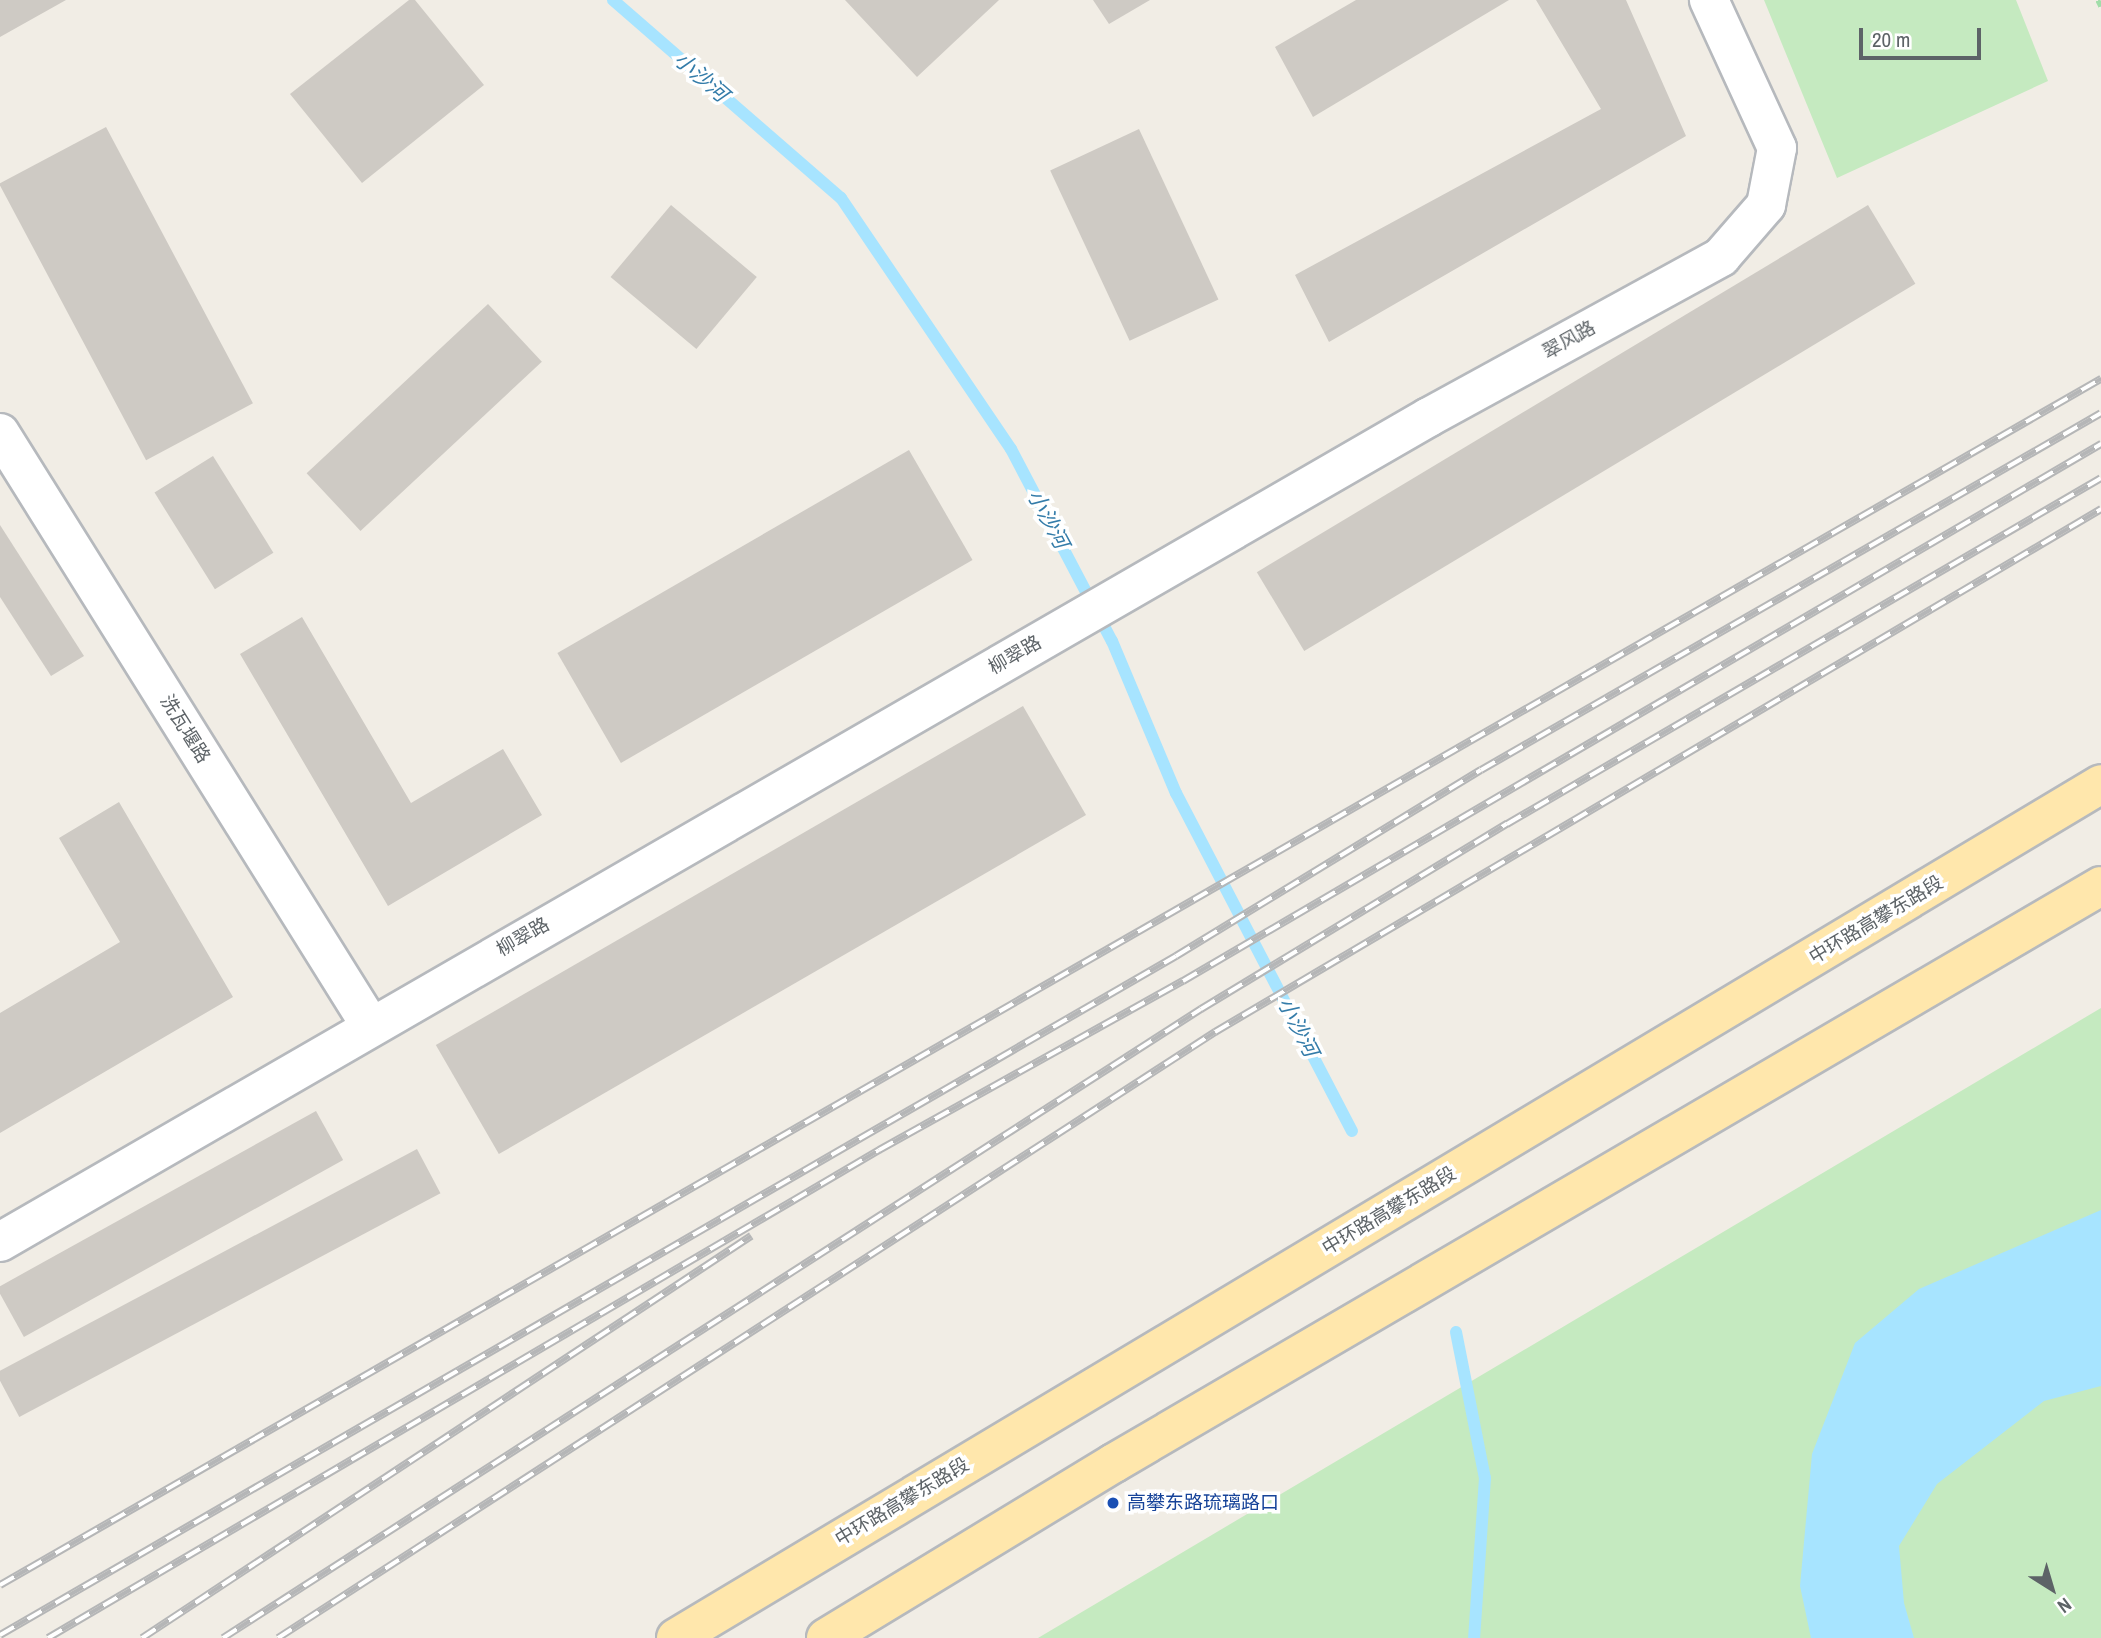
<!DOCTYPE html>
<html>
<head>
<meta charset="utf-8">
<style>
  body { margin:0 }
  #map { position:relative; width:2101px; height:1638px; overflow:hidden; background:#f1ede5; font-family:"Archivo Narrow","Noto Sans SC",sans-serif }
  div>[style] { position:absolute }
  .green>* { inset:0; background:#c5eac0 }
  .water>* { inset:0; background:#a7e4ff }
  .stream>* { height:12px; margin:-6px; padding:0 6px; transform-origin:6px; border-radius:6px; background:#a7e4ff }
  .building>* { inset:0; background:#cecac4; transform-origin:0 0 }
  .path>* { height:4.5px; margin-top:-2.25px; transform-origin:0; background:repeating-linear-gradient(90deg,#a1dea9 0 7px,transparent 0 10.5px) }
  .roads { filter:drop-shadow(2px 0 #b6b9bd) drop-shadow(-2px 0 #b6b9bd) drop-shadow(0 2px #b6b9bd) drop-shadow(0 -2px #b6b9bd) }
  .minor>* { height:38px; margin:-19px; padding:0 19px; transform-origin:19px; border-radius:19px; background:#fff }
  .major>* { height:38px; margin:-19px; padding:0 19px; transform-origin:19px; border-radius:19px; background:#ffe7ac }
  .rail>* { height:8px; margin-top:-4px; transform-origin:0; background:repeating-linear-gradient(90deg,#fff 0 16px,#b5b6b7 0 32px); box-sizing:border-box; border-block:2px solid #b5b6b7 }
  .dots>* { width:19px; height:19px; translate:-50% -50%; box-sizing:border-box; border:4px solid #fff; border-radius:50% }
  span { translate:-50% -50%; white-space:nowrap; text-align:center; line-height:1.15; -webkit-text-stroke:7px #fff; paint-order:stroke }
  .street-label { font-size:19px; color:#5d6367 }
  .transit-label { font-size:19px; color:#164399 }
  .left { translate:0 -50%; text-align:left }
  .water-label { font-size:21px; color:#347ca9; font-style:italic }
  .north { position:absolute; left:2017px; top:1554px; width:70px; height:70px; -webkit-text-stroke:5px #fff; paint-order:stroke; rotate:143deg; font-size:19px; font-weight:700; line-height:28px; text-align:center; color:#5d6367 }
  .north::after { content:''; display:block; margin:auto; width:24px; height:32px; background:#5d6367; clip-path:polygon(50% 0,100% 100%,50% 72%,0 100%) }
  .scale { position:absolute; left:1859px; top:28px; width:122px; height:32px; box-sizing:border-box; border:4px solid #5d6367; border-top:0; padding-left:9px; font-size:21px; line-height:24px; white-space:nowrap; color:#5d6367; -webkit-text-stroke:5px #fff; paint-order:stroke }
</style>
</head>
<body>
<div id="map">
  <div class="green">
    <i style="clip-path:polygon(1764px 0,2016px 0,2048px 81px,1837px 178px)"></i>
    <i style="clip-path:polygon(2101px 1008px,2101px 1638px,1038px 1638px)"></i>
  </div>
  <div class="water">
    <i style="clip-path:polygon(2101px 1210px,2101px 1386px,2044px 1401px,1937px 1484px,1899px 1546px,1904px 1603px,1914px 1638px,1811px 1638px,1800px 1586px,1812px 1454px,1855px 1343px,1919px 1289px)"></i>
  </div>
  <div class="stream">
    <i style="left:613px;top:0;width:302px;rotate:41deg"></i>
    <i style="left:841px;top:198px;width:303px;rotate:55.9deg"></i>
    <i style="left:1011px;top:449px;width:217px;rotate:62.3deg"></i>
    <i style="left:1112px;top:641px;width:165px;rotate:67.2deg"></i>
    <i style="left:1176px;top:793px;width:381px;rotate:62.5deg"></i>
    <i style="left:1456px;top:1332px;width:149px;rotate:78.8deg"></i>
    <i style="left:1485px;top:1478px;width:160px;rotate:93.9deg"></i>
  </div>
  <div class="building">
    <i style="clip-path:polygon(0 0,66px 0,0 37px)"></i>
    <i style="clip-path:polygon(409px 0,415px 0,484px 85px,362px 183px,290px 94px)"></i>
    <i style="clip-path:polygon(845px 0,999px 0,917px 77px)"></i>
    <i style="clip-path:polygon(1093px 0,1150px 0,1109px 24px)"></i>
    <i style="clip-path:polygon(1356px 0,1509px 0,1313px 117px,1275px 47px)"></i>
    <i style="clip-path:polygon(1536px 0,1626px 0,1686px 136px,1329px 342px,1295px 275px,1601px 109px)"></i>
    <i style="left:106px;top:127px;width:313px;height:121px;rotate:62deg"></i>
    <i style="left:1139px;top:129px;width:188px;height:98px;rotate:65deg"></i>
    <i style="left:671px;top:205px;width:112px;height:94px;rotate:40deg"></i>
    <i style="left:1868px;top:205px;width:92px;height:713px;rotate:59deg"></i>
    <i style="left:488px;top:304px;width:79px;height:248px;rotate:47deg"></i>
    <i style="left:909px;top:450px;width:127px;height:406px;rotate:60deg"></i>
    <i style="left:213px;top:456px;width:114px;height:69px;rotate:58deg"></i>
    <i style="clip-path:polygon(0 525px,84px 656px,51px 676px,0 597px)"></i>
    <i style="clip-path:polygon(302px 617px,411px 803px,503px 749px,542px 815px,388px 906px,240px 654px)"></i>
    <i style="left:1023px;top:706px;width:126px;height:678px;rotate:60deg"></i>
    <i style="clip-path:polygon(119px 802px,233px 997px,0 1133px,0 1013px,120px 942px,59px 838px)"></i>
    <i style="left:316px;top:1111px;width:56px;height:365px;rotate:61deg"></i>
    <i style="left:417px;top:1149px;width:50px;height:477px;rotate:62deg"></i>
  </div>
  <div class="path">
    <i style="left:2098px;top:0;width:7px;rotate:63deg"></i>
  </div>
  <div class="roads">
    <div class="minor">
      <i style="left:0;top:433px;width:698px;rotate:57.99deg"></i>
      <i style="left:0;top:1242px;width:1650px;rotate:-30deg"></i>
      <i style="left:1429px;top:417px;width:333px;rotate:-28.7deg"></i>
      <i style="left:1721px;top:257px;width:69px;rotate:-49.1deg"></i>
      <i style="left:1766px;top:205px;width:58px;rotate:-79.1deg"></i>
      <i style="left:1777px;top:148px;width:163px;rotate:-114.7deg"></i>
    </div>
    <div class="major">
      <i style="left:676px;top:1638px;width:1661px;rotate:-30.93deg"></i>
      <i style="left:826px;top:1638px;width:337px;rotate:-31.3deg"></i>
      <i style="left:1114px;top:1463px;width:1143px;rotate:-30.31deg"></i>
    </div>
  </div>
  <div class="rail">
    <i style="left:0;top:1585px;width:2423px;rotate:-29.86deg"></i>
    <i style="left:0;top:1635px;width:1358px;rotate:-30deg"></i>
    <i style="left:1176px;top:956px;width:357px;rotate:-31.4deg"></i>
    <i style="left:1481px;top:770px;width:715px;rotate:-29.93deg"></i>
    <i style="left:48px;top:1638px;width:964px;rotate:-30.42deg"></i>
    <i style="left:879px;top:1150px;width:348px;rotate:-29.1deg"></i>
    <i style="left:1183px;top:981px;width:1064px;rotate:-30.33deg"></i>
    <i style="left:142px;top:1638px;width:730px;rotate:-33.43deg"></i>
    <i style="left:223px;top:1638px;width:1163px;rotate:-32.75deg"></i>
    <i style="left:1201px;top:1009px;width:358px;rotate:-31.2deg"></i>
    <i style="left:1507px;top:824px;width:687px;rotate:-30.22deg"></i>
    <i style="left:278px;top:1638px;width:1116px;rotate:-32.89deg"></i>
    <i style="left:1215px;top:1032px;width:1029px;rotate:-30.55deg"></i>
  </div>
  <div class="dots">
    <i style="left:1113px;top:1503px;background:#1a4fb4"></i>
  </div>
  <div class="street-label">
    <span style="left:1569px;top:340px;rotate:-29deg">翠风路</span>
    <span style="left:1015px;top:655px;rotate:-30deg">柳翠路</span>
    <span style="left:185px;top:729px;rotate:58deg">洗瓦堰路</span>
    <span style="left:1876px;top:920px;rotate:-31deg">中环路高攀东路段</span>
    <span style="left:523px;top:937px;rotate:-30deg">柳翠路</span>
    <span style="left:1389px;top:1211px;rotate:-31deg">中环路高攀东路段</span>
    <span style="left:902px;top:1502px;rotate:-31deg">中环路高攀东路段</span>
  </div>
  <div class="transit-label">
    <span class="left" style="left:1127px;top:1503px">高攀东路琉璃路口</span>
  </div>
  <div class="water-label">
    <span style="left:701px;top:77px;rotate:41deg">小沙河</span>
    <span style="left:1048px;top:519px;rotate:62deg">小沙河</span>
    <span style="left:1298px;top:1027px;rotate:63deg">小沙河</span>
  </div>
  <div class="north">N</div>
  <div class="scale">20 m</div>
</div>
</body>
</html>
